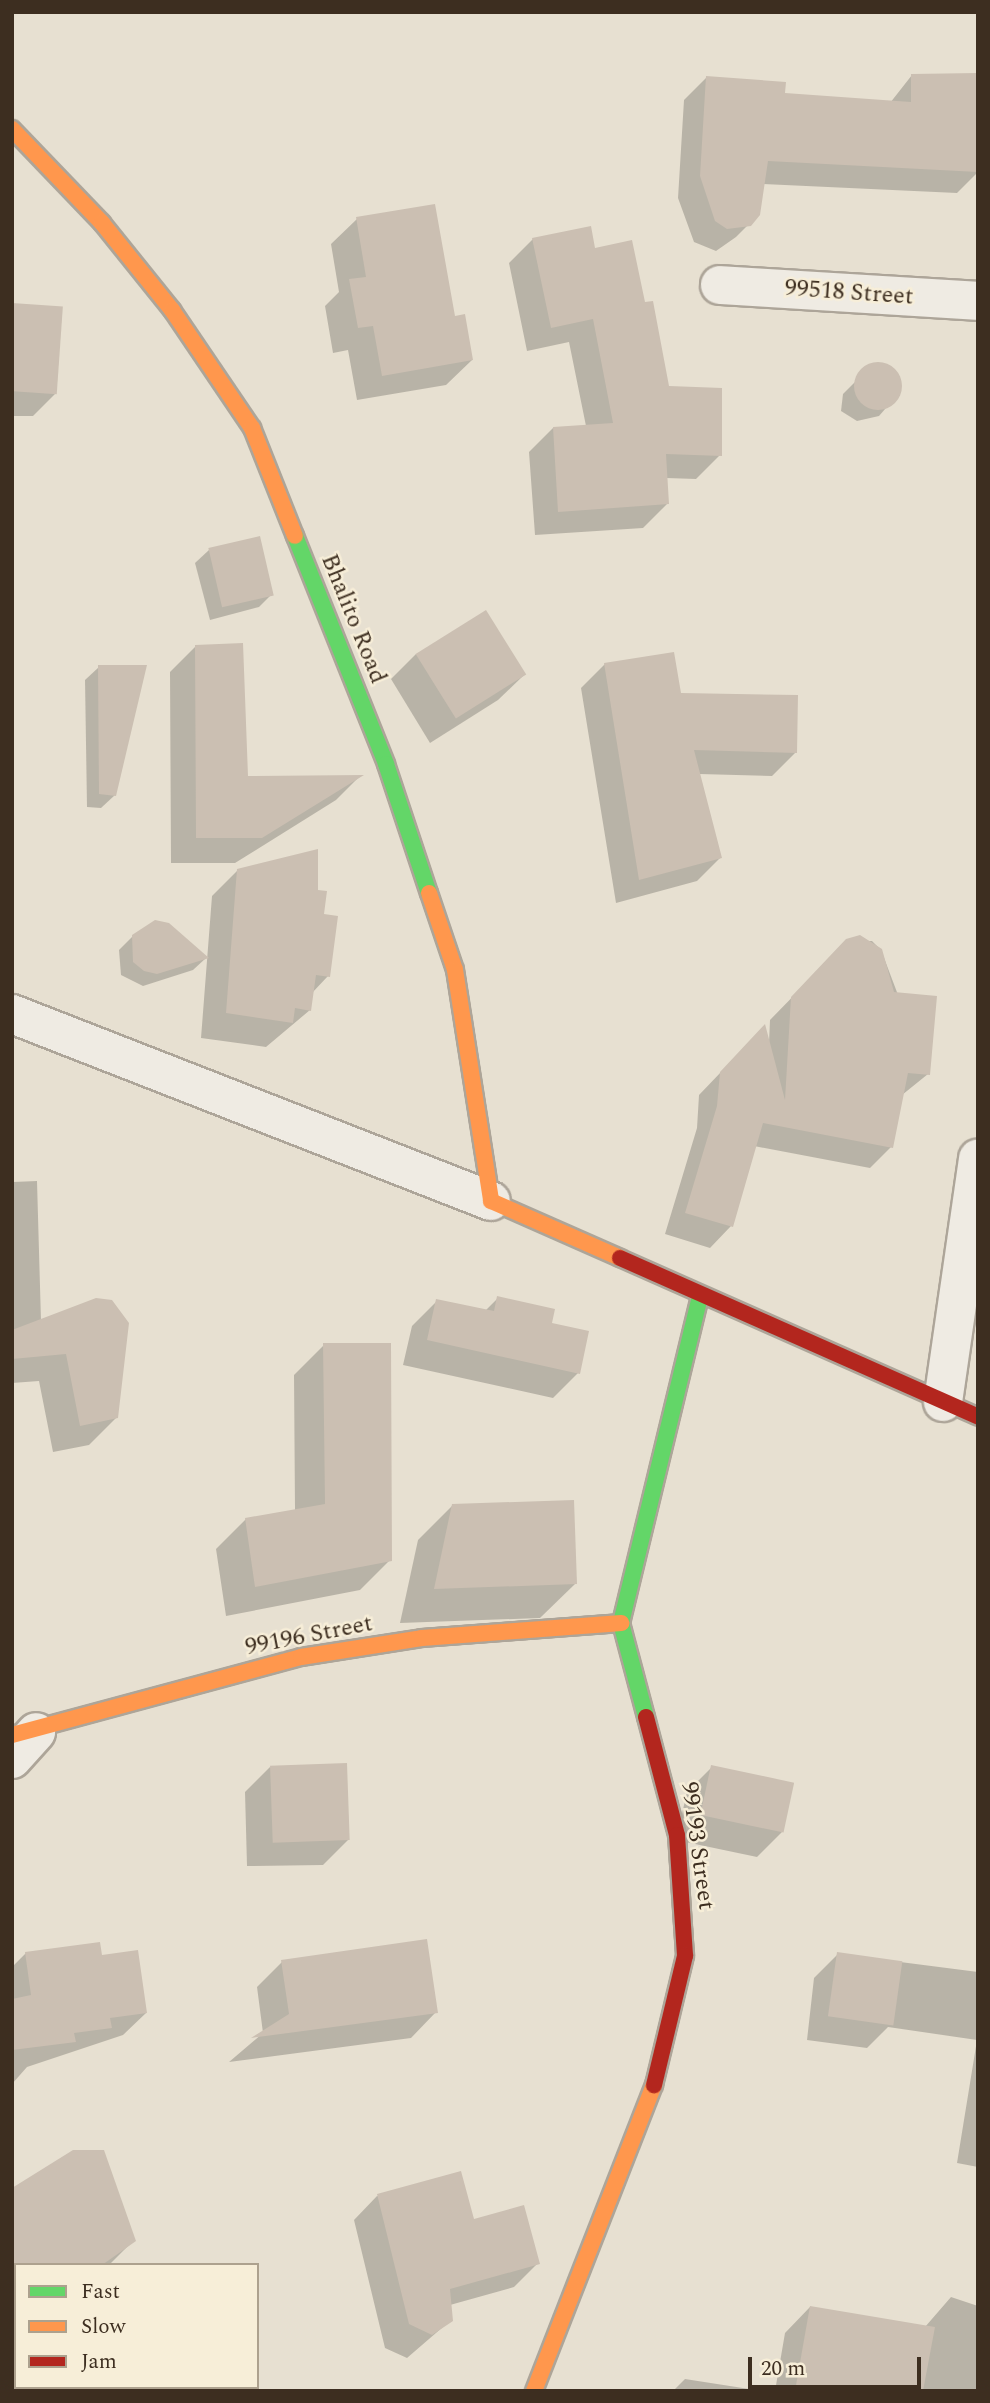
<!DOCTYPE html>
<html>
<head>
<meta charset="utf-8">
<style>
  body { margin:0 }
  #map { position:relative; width:990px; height:2403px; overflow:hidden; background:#e7e0d1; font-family:Spectral,serif }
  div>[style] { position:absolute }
  .shadow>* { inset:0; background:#0003 }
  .building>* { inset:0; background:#cbbfb2; transform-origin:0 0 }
  .round { border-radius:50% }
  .roads { filter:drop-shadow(2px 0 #ada599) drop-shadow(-2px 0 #ada599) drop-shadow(0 2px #ada599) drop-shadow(0 -2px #ada599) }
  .street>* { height:38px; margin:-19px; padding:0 19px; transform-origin:19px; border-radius:19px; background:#efebe3 }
  .fast>* { height:16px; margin:-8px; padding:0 8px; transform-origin:8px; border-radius:8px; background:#63d668 }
  .slow>* { height:16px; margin:-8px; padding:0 8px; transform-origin:8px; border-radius:8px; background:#ff974d }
  .jam>* { height:16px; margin:-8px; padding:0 8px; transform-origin:8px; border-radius:8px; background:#b3261e }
  span { translate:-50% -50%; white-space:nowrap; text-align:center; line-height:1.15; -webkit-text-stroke:5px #f7eed8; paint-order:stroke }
  .street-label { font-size:24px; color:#3d2e20 }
  .frame { position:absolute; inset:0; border:14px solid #3d2e20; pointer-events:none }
  .legend { position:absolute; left:14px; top:2263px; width:245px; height:126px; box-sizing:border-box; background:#f7eed8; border:2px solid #ada18e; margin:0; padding:9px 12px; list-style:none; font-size:21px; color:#3d2e20 }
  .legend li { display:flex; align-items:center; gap:14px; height:35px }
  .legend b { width:35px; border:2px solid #ada18e }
  .scale { position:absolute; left:748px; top:2357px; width:173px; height:32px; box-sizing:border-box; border:4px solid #3d2e20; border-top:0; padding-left:9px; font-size:21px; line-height:24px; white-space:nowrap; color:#3d2e20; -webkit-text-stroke:5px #f7eed8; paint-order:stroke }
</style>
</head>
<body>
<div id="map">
  <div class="shadow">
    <i style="clip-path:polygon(912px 75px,977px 75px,978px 172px,957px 193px,763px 184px,758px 215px,736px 237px,716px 251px,694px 242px,678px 198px,684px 100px,706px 78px,783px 94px,890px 103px)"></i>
    <i style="clip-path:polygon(357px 219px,454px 318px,472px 360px,446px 385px,357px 400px,348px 350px,333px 353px,325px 306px,339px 292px,331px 244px)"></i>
    <i style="clip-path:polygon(533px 239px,593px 250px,668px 388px,720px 455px,696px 479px,666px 478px,667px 504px,643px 528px,535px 535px,529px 452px,553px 428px,586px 426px,569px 342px,527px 351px,509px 263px)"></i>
    <i style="clip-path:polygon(12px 305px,55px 394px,33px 416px,12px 416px)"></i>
    <i style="clip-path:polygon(873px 364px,884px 365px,900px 382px,899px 393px,879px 416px,857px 421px,841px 411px,843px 394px)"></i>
    <i style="clip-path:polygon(209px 550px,272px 594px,259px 607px,210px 620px,195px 563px)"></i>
    <i style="clip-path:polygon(195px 647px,246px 778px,359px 777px,336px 800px,235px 863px,171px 863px,170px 672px)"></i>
    <i style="clip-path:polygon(416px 654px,524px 675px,498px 700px,430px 743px,391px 679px)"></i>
    <i style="clip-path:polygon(605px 664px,796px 752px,772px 776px,699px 774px,720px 858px,697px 881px,616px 903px,581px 688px)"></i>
    <i style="clip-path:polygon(99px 667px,115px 795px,101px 808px,87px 807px,85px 680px)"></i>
    <i style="clip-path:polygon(238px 870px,317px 892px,322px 916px,328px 976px,312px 993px,310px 1010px,266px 1047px,201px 1038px,212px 896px)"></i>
    <i style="clip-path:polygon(133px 936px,206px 958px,193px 970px,143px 986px,121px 975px,119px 950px)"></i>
    <i style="clip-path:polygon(847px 941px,872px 941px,881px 950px,928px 1074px,902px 1095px,891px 1147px,870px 1168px,754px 1146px,731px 1226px,710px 1248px,665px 1234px,697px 1128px,699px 1095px,744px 1048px,769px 1043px,770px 1020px)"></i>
    <i style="clip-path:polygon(12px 1174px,13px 1182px,37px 1181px,41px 1321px,117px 1417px,89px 1445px,53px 1452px,39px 1381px,12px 1383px)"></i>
    <i style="clip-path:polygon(498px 1298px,550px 1325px,578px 1373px,553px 1398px,403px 1365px,412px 1326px,437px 1301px,485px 1311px)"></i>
    <i style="clip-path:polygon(324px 1345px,390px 1560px,360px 1590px,226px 1616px,216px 1549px,246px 1519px,295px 1511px,294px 1375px)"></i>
    <i style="clip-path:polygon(453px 1505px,575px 1584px,540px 1618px,400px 1623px,418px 1540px)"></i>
    <i style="clip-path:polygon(270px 1767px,348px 1840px,323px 1865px,247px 1866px,245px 1792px)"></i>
    <i style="clip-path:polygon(712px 1767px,782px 1832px,757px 1857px,676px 1840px,687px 1792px)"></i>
    <i style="clip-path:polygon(26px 1953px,100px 1957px,146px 2013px,123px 2035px,27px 2067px,12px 2084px,12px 1967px)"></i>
    <i style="clip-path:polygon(838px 1954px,978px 1972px,978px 2167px,957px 2163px,977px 2040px,888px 2027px,867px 2048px,807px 2040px,814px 1978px)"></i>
    <i style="clip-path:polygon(282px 1962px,436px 2012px,411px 2038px,229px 2062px,263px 2033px,257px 1987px)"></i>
    <i style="clip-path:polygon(12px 2190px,134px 2240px,109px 2265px,16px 2265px,12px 2359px)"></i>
    <i style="clip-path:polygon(377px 2196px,473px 2221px,538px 2263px,514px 2287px,450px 2305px,451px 2320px,407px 2358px,385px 2348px,354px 2220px)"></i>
    <i style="clip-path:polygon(951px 2297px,978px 2306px,978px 2391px,775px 2391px,785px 2333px,810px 2307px,925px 2327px)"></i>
    <i style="clip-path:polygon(685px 2379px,762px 2391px,673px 2391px)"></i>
  </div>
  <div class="building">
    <i style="clip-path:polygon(978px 73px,978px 172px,768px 161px,760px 215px,751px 226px,727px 229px,715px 221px,700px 176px,706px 76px,786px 82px,785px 93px,911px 102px,911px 74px)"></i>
    <i style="clip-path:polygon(435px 204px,455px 316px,465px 314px,473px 360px,382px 376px,373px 326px,358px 328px,349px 279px,366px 277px,356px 217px)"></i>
    <i style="clip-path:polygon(591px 226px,595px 248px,632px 240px,645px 302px,653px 301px,669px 386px,722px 388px,722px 456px,666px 454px,669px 504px,558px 512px,553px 427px,613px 423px,593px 319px,551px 328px,532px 238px)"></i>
    <i style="left:12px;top:303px;width:51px;height:88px;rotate:4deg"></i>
    <i class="round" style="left:854px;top:362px;width:48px;height:48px"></i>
    <i style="left:260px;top:536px;width:61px;height:53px;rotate:77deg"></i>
    <i style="left:486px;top:610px;width:76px;height:83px;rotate:58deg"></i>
    <i style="clip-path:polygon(243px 643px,248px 776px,364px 775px,262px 838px,196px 838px,195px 645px)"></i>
    <i style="clip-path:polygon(674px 652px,681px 693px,798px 695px,797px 753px,694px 750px,722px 858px,639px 880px,604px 663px)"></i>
    <i style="clip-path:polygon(98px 665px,147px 665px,116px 796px,99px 794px)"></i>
    <i style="clip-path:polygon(318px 849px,318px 890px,327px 891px,324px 914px,338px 916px,330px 977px,316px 975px,311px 1011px,295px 1008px,293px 1023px,226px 1013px,237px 869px)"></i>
    <i style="clip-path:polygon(155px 920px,169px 923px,209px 958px,157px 974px,144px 971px,133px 962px,132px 935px)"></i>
    <i style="clip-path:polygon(860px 935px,882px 949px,894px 992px,937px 996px,930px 1075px,908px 1073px,893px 1148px,763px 1123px,733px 1227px,685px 1213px,717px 1106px,720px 1072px,765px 1024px,785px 1100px,791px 997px,846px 939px)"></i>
    <i style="clip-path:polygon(497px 1296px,555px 1309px,552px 1323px,589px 1331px,580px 1374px,427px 1340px,436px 1299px,494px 1311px)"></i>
    <i style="clip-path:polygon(96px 1298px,112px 1300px,129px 1323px,118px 1418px,80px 1426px,66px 1354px,12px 1359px,12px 1330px)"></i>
    <i style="clip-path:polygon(323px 1343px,391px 1343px,392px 1561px,255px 1587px,245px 1518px,325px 1504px)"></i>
    <i style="clip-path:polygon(574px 1500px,577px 1584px,434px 1589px,452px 1504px)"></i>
    <i style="left:347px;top:1763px;width:77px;height:77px;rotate:88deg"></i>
    <i style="left:711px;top:1765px;width:85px;height:51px;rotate:12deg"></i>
    <i style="clip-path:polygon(427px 1939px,438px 2013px,251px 2038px,289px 2014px,281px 1960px)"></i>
    <i style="clip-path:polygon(100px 1942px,102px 1955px,138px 1950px,147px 2013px,110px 2018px,112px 2028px,74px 2033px,76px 2042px,12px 2050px,12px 1999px,31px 1995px,25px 1952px)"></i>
    <i style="left:837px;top:1952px;width:66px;height:65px;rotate:8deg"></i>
    <i style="clip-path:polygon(73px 2150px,104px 2150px,136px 2241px,102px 2265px,12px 2265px,12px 2188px)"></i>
    <i style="clip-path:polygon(461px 2171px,474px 2219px,524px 2205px,540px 2264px,450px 2289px,453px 2321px,432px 2335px,409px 2324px,377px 2194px)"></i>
    <i style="clip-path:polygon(810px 2306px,935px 2327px,923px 2391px,795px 2391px)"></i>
  </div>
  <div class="roads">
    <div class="street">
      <i style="left:720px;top:285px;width:258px;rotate:3.5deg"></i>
      <i style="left:12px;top:1014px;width:514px;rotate:21.33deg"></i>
      <i style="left:943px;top:1402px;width:246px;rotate:-81.8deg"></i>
      <i style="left:12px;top:1759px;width:36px;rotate:-48deg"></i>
    </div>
    <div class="fast">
      <i style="left:295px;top:536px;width:245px;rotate:68.2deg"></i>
      <i style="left:386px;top:764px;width:136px;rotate:71.6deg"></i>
      <i style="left:646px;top:1717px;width:97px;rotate:-104.9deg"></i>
      <i style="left:621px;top:1623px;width:335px;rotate:-76.4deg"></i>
    </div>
    <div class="slow">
      <i style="left:12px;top:129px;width:130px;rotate:46.2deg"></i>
      <i style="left:102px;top:223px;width:112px;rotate:51.2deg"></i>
      <i style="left:172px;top:310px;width:143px;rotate:55.9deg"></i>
      <i style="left:252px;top:428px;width:116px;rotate:68.3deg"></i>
      <i style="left:429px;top:893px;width:81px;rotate:71.3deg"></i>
      <i style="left:455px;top:970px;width:234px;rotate:81.1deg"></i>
      <i style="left:491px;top:1201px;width:141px;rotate:23.8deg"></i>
      <i style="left:12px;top:1735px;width:299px;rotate:-15.1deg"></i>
      <i style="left:301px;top:1657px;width:122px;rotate:-8.9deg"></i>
      <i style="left:422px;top:1638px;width:200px;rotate:-4.3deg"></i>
      <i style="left:534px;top:2391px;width:329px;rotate:-68.6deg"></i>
    </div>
    <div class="jam">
      <i style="left:620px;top:1258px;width:392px;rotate:23.9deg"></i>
      <i style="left:646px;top:1717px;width:122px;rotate:75.3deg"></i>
      <i style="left:677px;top:1835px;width:121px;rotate:86.2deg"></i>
      <i style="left:685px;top:1956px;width:133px;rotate:103.5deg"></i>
    </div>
  </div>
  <div class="street-label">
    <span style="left:849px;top:293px;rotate:4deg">99518 Street</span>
    <span style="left:353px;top:619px;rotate:68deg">Bhalito Road</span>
    <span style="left:309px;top:1636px;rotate:-11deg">99196 Street</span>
    <span style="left:697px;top:1846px;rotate:82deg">99193 Street</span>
  </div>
  <div class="frame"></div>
  <ul class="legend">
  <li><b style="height:9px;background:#63d668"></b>Fast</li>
  <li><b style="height:9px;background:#ff974d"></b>Slow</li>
  <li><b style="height:9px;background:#b3261e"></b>Jam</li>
  </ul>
  <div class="scale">20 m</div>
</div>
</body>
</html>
